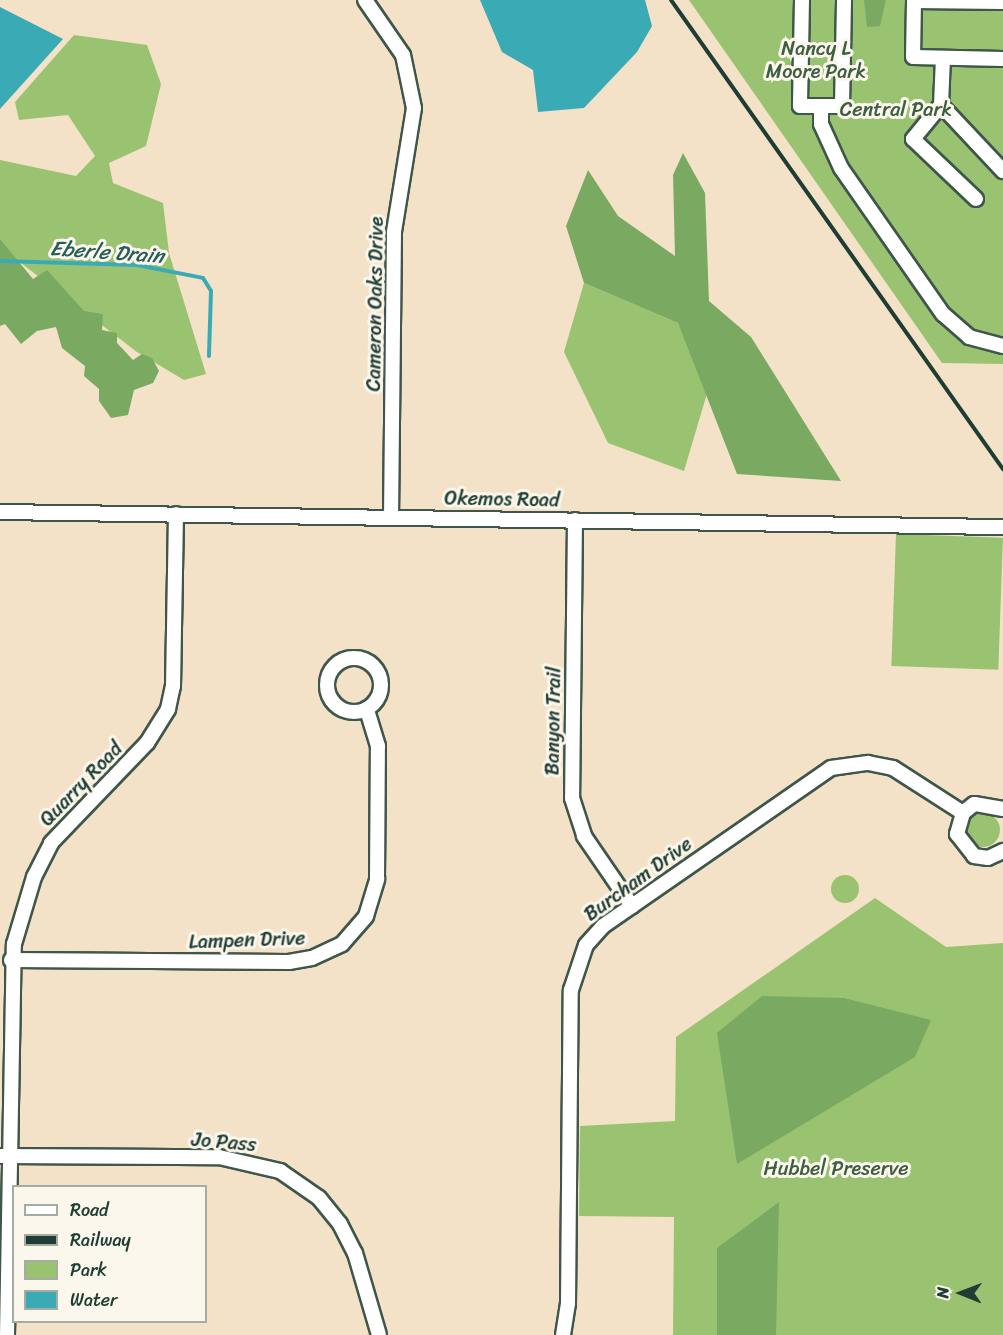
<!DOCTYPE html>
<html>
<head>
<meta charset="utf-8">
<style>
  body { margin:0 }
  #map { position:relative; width:1003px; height:1335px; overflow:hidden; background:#f3e2c7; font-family:Sriracha,sans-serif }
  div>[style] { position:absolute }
  .green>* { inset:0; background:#99c370; transform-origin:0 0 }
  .round { border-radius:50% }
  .forest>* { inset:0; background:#7aa962 }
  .water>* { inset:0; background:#3aabb4 }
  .stream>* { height:4px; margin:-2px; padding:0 2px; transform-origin:2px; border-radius:2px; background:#3aabb4 }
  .roads { filter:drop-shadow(2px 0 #3f564a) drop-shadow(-2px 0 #3f564a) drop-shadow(0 2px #3f564a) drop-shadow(0 -2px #3f564a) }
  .minor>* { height:14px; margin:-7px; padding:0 7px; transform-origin:7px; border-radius:7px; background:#fff }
  .minor>.ring { margin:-7px; padding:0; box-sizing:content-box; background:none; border:14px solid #fff; border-radius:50% }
  .rail>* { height:4px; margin:-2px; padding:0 2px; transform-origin:2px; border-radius:2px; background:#1f3d34 }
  span { translate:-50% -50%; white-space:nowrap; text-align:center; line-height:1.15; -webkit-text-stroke:6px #fbf7ec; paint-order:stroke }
  .park-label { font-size:20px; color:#3e5e43 }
  .street-label { font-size:20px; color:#1f3d34 }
  .water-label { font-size:21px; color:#275e5a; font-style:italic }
  .legend { position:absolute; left:12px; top:1185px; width:195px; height:138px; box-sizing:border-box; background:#fbf7ec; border:2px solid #a3ada2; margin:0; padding:8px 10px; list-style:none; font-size:18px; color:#1f3d34 }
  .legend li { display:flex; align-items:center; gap:12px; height:30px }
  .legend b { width:30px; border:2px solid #a3ada2 }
  .north { position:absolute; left:931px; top:1263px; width:60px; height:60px; -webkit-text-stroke:4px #fbf7ec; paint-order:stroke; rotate:271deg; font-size:16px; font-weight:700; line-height:24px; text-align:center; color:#1f3d34 }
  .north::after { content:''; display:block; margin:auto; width:21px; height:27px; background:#1f3d34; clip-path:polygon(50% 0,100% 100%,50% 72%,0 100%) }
</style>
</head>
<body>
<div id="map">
  <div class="green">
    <i style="clip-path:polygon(689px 0,1003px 0,1003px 364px,942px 363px)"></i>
    <i style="clip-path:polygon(74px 35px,147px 45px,161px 84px,146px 146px,109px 163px,113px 183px,163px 203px,169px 253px,206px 374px,184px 380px,137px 352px,0 247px,0 160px,76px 176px,95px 156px,68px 115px,19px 120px,15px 102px)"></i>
    <i style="clip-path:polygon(584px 283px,678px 323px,708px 390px,684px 471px,608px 443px,564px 352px)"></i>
    <i style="left:896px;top:534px;width:107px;height:132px;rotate:2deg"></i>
    <i class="round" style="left:966px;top:813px;width:34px;height:34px"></i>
    <i class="round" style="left:831px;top:875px;width:28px;height:28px"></i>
    <i style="clip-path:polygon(875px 898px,946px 947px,1003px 943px,1003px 1335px,673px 1335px,674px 1217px,579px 1216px,580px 1126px,675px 1121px,676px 1037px)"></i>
  </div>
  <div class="forest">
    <i style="clip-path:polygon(864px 0,886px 0,880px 26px,867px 27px)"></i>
    <i style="clip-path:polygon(683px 153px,705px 193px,709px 301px,751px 337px,841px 481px,737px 474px,678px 323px,584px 283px,566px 226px,588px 170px,618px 216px,675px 256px,673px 175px)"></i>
    <i style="clip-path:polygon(0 239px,33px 279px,47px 270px,84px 311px,103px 314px,102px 330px,117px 333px,117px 343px,133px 360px,142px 354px,152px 358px,159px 371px,153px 383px,134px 390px,128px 415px,111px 418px,99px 401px,99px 389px,84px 376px,85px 366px,62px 348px,56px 327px,37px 331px,21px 344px,5px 324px,0 326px)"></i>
    <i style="clip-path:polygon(762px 996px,844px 998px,931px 1020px,915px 1057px,737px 1164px,717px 1033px)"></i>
    <i style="clip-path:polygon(779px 1202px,776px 1335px,717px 1335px,717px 1248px)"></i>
  </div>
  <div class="water">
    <i style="clip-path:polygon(480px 0,645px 0,652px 26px,637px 52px,584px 108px,538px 112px,533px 70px,502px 52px)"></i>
    <i style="clip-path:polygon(0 7px,63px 39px,0 109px)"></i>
  </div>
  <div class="stream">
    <i style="left:0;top:261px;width:137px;rotate:1.7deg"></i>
    <i style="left:137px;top:265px;width:67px;rotate:11.1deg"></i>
    <i style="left:203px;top:278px;width:15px;rotate:58deg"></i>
    <i style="left:211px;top:291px;width:65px;rotate:91.8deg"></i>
  </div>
  <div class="roads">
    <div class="minor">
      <i style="left:365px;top:0;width:67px;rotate:55.4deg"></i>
      <i style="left:403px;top:55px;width:54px;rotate:78.3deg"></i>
      <i style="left:414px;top:108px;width:126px;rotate:99.2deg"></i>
      <i style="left:394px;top:232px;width:285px;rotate:90.6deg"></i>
      <i style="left:802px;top:0;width:106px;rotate:91.1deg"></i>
      <i style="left:800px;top:106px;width:42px"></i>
      <i style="left:842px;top:106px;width:106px;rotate:-88.9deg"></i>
      <i style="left:1003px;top:2px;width:89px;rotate:-179.4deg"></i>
      <i style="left:914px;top:1px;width:56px;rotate:91deg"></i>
      <i style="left:913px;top:57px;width:90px;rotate:1.3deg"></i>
      <i style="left:941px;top:105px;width:47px;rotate:-87.6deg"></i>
      <i style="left:821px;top:106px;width:18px;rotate:90deg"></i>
      <i style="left:821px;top:124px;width:48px;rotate:65.6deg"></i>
      <i style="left:841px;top:168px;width:178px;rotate:55.1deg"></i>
      <i style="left:943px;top:314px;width:35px;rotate:41deg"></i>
      <i style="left:969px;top:337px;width:35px;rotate:15deg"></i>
      <i style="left:976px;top:199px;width:87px;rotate:-136.4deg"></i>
      <i style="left:913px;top:139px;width:44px;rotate:-50.5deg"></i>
      <i style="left:941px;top:105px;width:91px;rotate:46.8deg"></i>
      <i style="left:0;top:512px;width:1003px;rotate:0.86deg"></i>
      <i style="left:575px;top:520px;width:278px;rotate:90.6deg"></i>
      <i style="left:572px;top:798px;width:40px;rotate:72deg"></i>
      <i style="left:584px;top:836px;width:85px;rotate:55.6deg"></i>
      <i class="ring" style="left:327px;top:658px;width:40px;height:40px"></i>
      <i style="left:1003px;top:809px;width:29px;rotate:-170deg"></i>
      <i style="left:974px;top:804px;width:14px;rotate:141deg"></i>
      <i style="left:963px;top:813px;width:22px;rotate:106deg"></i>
      <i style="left:957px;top:834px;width:28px;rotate:52deg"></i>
      <i style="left:974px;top:856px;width:14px;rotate:8deg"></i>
      <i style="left:988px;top:858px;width:17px;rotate:-25deg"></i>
      <i style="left:11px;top:960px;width:278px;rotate:0.4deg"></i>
      <i style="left:289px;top:962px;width:23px;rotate:-10deg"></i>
      <i style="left:312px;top:958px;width:33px;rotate:-25deg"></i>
      <i style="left:342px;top:944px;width:37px;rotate:-49deg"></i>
      <i style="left:366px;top:916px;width:39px;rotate:-73deg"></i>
      <i style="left:377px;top:879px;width:133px;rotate:-89.6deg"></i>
      <i style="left:378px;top:746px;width:39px;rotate:-107deg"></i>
      <i style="left:1px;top:1156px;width:218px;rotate:0.3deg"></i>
      <i style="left:219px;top:1157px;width:63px;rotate:12.9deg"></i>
      <i style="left:280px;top:1171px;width:47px;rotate:34.7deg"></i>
      <i style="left:319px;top:1198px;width:33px;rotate:51deg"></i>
      <i style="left:340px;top:1224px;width:33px;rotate:63deg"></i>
      <i style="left:355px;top:1253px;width:85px;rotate:73.7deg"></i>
      <i style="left:7px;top:1335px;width:391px;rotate:-89deg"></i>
      <i style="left:14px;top:944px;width:70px;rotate:-73.4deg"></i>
      <i style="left:34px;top:877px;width:38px;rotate:-63deg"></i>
      <i style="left:51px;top:843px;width:139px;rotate:-46.2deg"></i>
      <i style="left:147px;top:743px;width:40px;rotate:-58deg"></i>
      <i style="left:168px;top:709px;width:24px;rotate:-78deg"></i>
      <i style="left:173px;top:686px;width:172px;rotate:-89deg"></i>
      <i style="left:563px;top:1335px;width:32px;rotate:-81deg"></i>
      <i style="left:568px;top:1303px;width:313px;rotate:-89.5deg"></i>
      <i style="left:571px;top:990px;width:47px;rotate:-71.6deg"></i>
      <i style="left:586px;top:945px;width:25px;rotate:-48deg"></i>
      <i style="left:603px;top:926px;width:277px;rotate:-34.7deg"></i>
      <i style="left:831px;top:768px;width:37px;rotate:-8deg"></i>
      <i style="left:868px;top:763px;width:25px;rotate:11deg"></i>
      <i style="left:893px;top:768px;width:83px;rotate:32.7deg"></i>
    </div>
  </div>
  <div class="rail">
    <i style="left:671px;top:0;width:575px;rotate:54.71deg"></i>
  </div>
  <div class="park-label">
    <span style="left:816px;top:60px">Nancy L<br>Moore Park</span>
    <span style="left:896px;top:109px">Central Park</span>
    <span style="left:836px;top:1168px">Hubbel Preserve</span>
  </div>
  <div class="street-label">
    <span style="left:375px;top:304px;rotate:-89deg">Cameron Oaks Drive</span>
    <span style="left:502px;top:499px;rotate:1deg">Okemos Road</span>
    <span style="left:553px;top:721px;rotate:-89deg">Banyon Trail</span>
    <span style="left:81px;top:784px;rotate:-46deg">Quarry Road</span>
    <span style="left:638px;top:879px;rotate:-36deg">Burcham Drive</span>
    <span style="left:247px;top:940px;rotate:-2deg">Lampen Drive</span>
    <span style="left:224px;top:1142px;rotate:5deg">Jo Pass</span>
  </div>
  <div class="water-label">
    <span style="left:107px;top:252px;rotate:4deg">Eberle Drain</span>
  </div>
  <ul class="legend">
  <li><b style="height:8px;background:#fff"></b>Road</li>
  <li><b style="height:8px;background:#1f3d34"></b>Railway</li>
  <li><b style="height:16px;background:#99c370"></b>Park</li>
  <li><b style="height:16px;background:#3aabb4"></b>Water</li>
  </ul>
  <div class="north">N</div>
</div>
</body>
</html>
